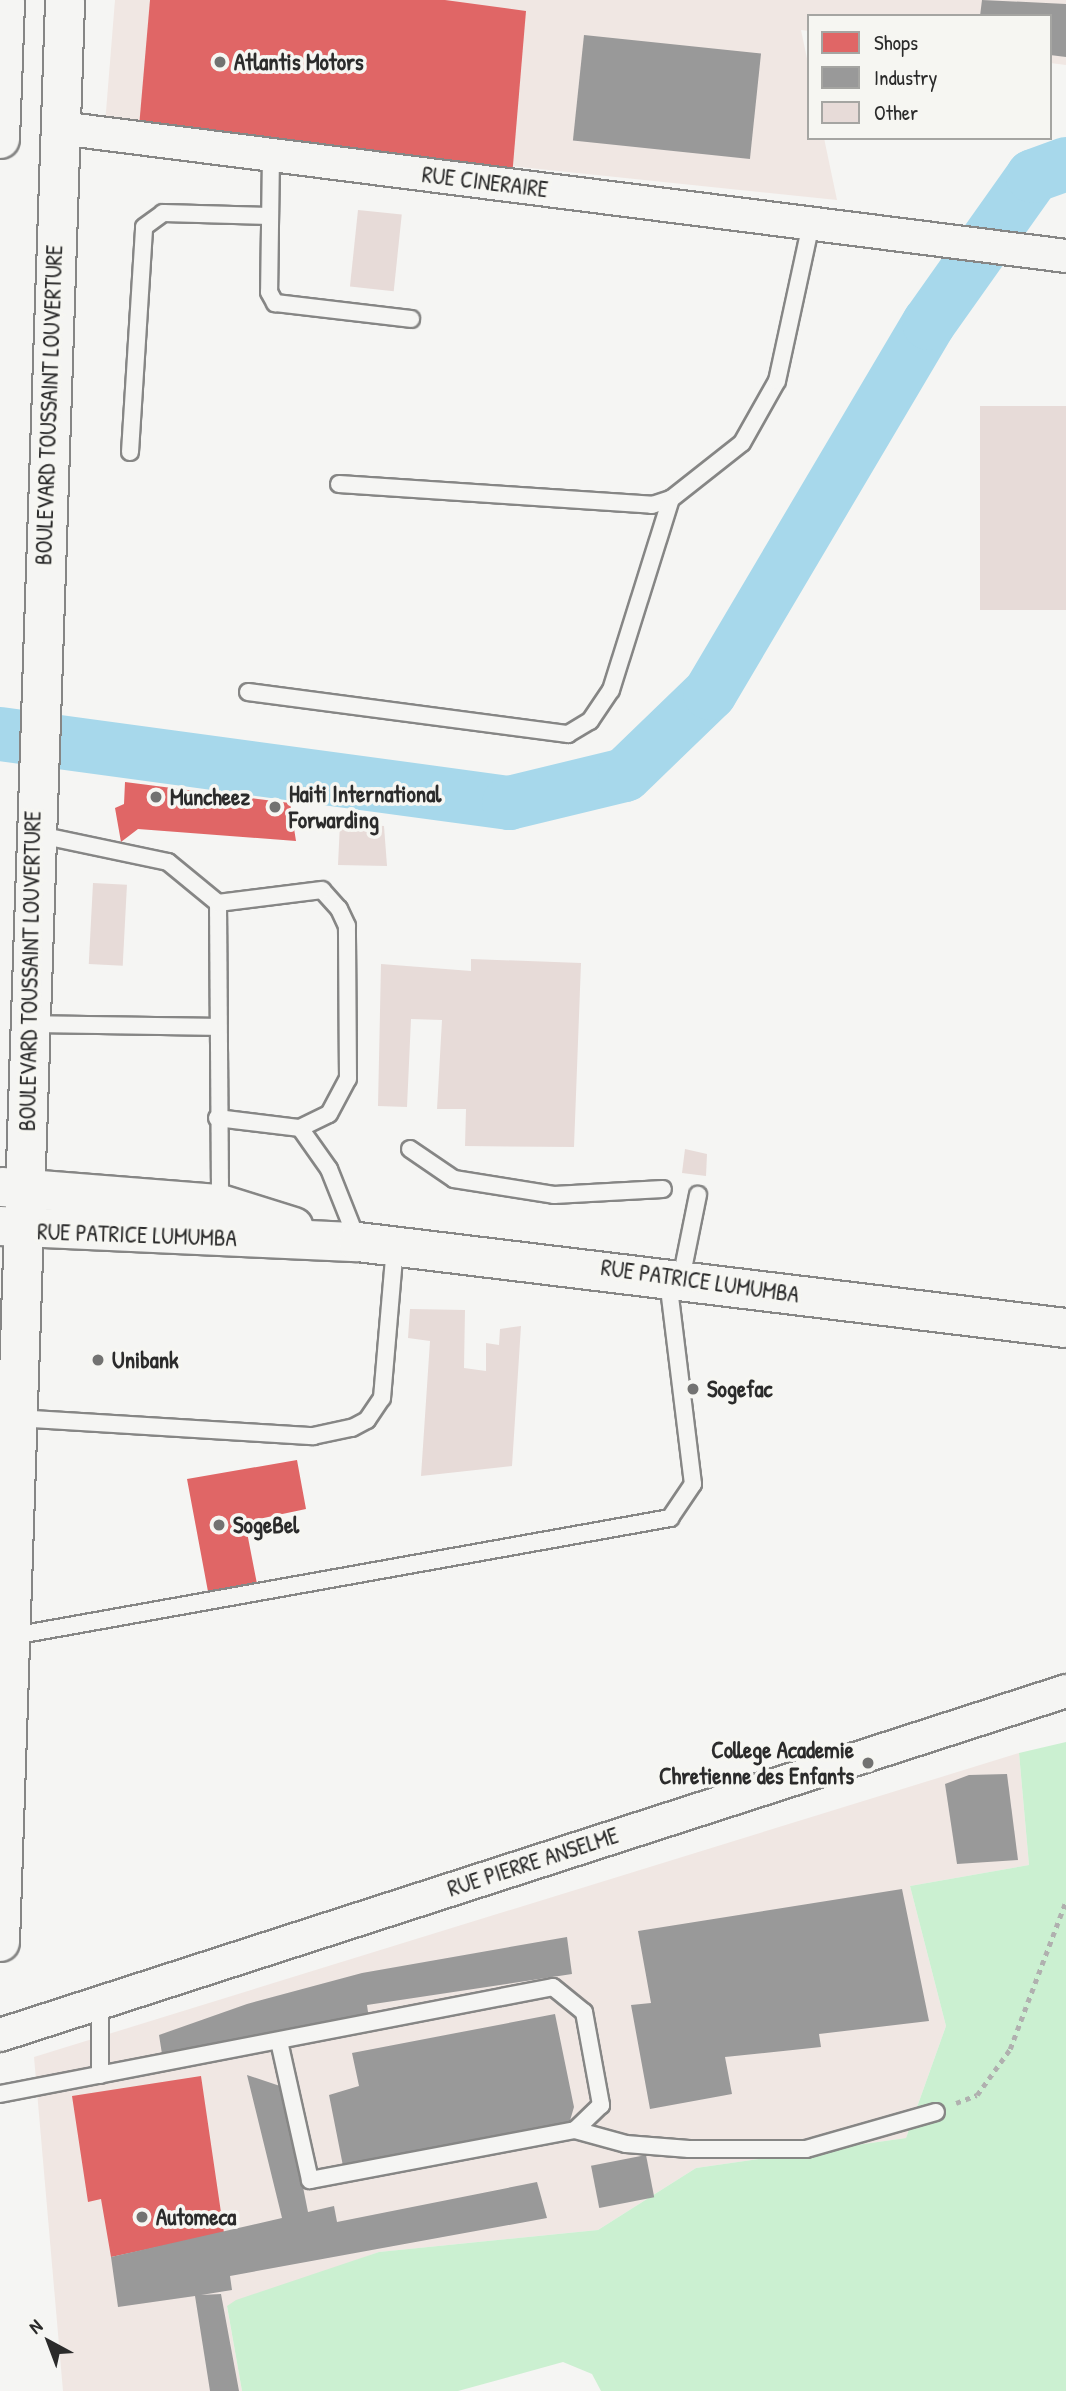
<!DOCTYPE html>
<html>
<head>
<meta charset="utf-8">
<style>
  body { margin:0 }
  #map { position:relative; width:1066px; height:2391px; overflow:hidden; background:#f5f5f3; font-family:"Patrick Hand",sans-serif }
  div>[style] { position:absolute }
  .built>* { inset:0; background:#f0e7e3 }
  .green>* { inset:0; background:#cbf0d1 }
  .shops>* { inset:0; background:#e06666 }
  .industry>* { inset:0; background:#999; transform-origin:0 0 }
  .river>* { height:54px; margin:-27px; padding:0 27px; transform-origin:27px; border-radius:27px; background:#a7d8eb }
  .building>* { inset:0; background:#e7dbd8; transform-origin:0 0 }
  .path>* { height:4.5px; margin-top:-2.25px; transform-origin:0; background:repeating-linear-gradient(90deg,#b0b0af 0 5px,transparent 0 10px) }
  .roads { filter:drop-shadow(2px 0 #868685) drop-shadow(-2px 0 #868685) drop-shadow(0 2px #868685) drop-shadow(0 -2px #868685) }
  .lane>* { height:16px; margin:-8px; padding:0 8px; transform-origin:8px; border-radius:8px; background:#f5f5f3 }
  .street>* { height:32px; margin:-16px; padding:0 16px; transform-origin:16px; border-radius:16px; background:#f5f5f3 }
  .secondary>* { height:38px; margin:-19px; padding:0 19px; transform-origin:19px; border-radius:19px; background:#f5f5f3 }
  .dots>* { width:19px; height:19px; translate:-50% -50%; box-sizing:border-box; border:4px solid #f6f6f2; border-radius:50% }
  span { translate:-50% -50%; white-space:nowrap; text-align:center; line-height:1.15; -webkit-text-stroke:7px #f6f6f2; paint-order:stroke }
  .poi-label { font-size:23px; color:#2b2b2b; font-weight:700 }
  .left { translate:0 -50%; text-align:left }
  .right { translate:-100% -50%; text-align:right }
  .street-label { font-size:23px; color:#2b2b2b }
  .legend { position:absolute; left:807px; top:14px; width:245px; height:126px; box-sizing:border-box; background:#f6f6f2; border:2px solid #a5a5a2; margin:0; padding:9px 12px; list-style:none; font-size:21px; color:#2b2b2b }
  .legend li { display:flex; align-items:center; gap:14px; height:35px }
  .legend b { width:35px; border:2px solid #a5a5a2 }
  .north { position:absolute; left:14px; top:2307px; width:70px; height:70px; -webkit-text-stroke:5px #f6f6f2; paint-order:stroke; rotate:319deg; font-size:19px; font-weight:700; line-height:28px; text-align:center; color:#2b2b2b }
  .north::after { content:''; display:block; margin:auto; width:24px; height:32px; background:#2b2b2b; clip-path:polygon(50% 0,100% 100%,50% 72%,0 100%) }
</style>
</head>
<body>
<div id="map">
  <div class="built">
    <i style="clip-path:polygon(115px 0,1066px 0,1066px 65px,1050px 63px,1050px 16px,809px 16px,809px 31px,801px 30px,809px 68px,809px 138px,824px 138px,837px 200px,105px 124px)"></i>
    <i style="clip-path:polygon(1019px 1753px,1029px 1865px,910px 1886px,946px 2026px,906px 2138px,696px 2168px,598px 2230px,379px 2252px,227px 2307px,242px 2391px,63px 2391px,34px 2057px)"></i>
  </div>
  <div class="green">
    <i style="clip-path:polygon(1066px 1742px,1066px 2391px,601px 2391px,592px 2374px,563px 2362px,458px 2391px,242px 2391px,227px 2306px,236px 2300px,379px 2252px,598px 2230px,696px 2168px,906px 2138px,946px 2026px,910px 1886px,1029px 1865px,1019px 1753px)"></i>
  </div>
  <div class="shops">
    <i style="clip-path:polygon(150px 0,445px 0,526px 11px,512px 177px,139px 127px)"></i>
    <i style="clip-path:polygon(125px 782px,290px 803px,296px 841px,138px 829px,121px 842px,115px 808px,124px 804px)"></i>
    <i style="clip-path:polygon(297px 1460px,306px 1509px,245px 1522px,258px 1589px,209px 1597px,187px 1479px)"></i>
    <i style="clip-path:polygon(201px 2076px,224px 2233px,111px 2257px,101px 2199px,88px 2202px,72px 2096px)"></i>
  </div>
  <div class="industry">
    <i style="clip-path:polygon(982px 0,1066px 4px,1066px 57px,1050px 55px,1050px 16px,980px 16px)"></i>
    <i style="left:584px;top:35px;width:178px;height:106px;rotate:6deg"></i>
    <i style="clip-path:polygon(1007px 1774px,1018px 1860px,957px 1864px,945px 1784px,969px 1775px)"></i>
    <i style="clip-path:polygon(902px 1889px,929px 2021px,819px 2034px,821px 2047px,725px 2057px,732px 2094px,650px 2109px,631px 2005px,651px 2003px,638px 1931px)"></i>
    <i style="clip-path:polygon(567px 1937px,572px 1974px,367px 2005px,369px 2019px,162px 2054px,159px 2035px,247px 2004px,362px 1973px)"></i>
    <i style="clip-path:polygon(555px 2014px,574px 2107px,569px 2124px,343px 2166px,329px 2095px,359px 2086px,352px 2053px)"></i>
    <i style="clip-path:polygon(247px 2075px,283px 2087px,308px 2212px,334px 2206px,337px 2222px,537px 2182px,547px 2218px,230px 2276px,232px 2290px,201px 2295px,221px 2294px,239px 2391px,210px 2391px,195px 2296px,118px 2307px,111px 2257px,282px 2218px)"></i>
    <i style="left:646px;top:2155px;width:43px;height:56px;rotate:79deg"></i>
  </div>
  <div class="river">
    <i style="left:0;top:734px;width:514px;rotate:7.72deg"></i>
    <i style="left:509px;top:803px;width:119px;rotate:-13.6deg"></i>
    <i style="left:625px;top:775px;width:118px;rotate:-44deg"></i>
    <i style="left:710px;top:693px;width:430px;rotate:-59.4deg"></i>
    <i style="left:929px;top:323px;width:180px;rotate:-54.7deg"></i>
    <i style="left:1033px;top:176px;width:35px;rotate:-20deg"></i>
  </div>
  <div class="building">
    <i style="left:358px;top:210px;width:44px;height:77px;rotate:6deg"></i>
    <i style="left:1066px;top:406px;width:204px;height:86px;rotate:90deg"></i>
    <i style="clip-path:polygon(340px 823px,384px 826px,387px 866px,338px 865px)"></i>
    <i style="left:93px;top:883px;width:34px;height:81px;rotate:3deg"></i>
    <i style="clip-path:polygon(471px 959px,581px 963px,574px 1147px,465px 1146px,466px 1109px,437px 1109px,442px 1020px,411px 1019px,407px 1107px,378px 1106px,381px 964px,471px 971px)"></i>
    <i style="clip-path:polygon(685px 1149px,707px 1154px,706px 1176px,682px 1173px)"></i>
    <i style="clip-path:polygon(410px 1309px,465px 1310px,464px 1368px,486px 1371px,486px 1343px,499px 1345px,500px 1329px,521px 1326px,512px 1466px,421px 1476px,430px 1341px,408px 1338px)"></i>
  </div>
  <div class="path">
    <i style="left:956px;top:2103px;width:22px;rotate:-21deg"></i>
    <i style="left:977px;top:2095px;width:57px;rotate:-54.3deg"></i>
    <i style="left:1010px;top:2049px;width:158px;rotate:-69.3deg"></i>
  </div>
  <div class="roads">
    <div class="lane">
      <i style="left:271px;top:155px;width:137px;rotate:90.8deg"></i>
      <i style="left:269px;top:292px;width:13px;rotate:61deg"></i>
      <i style="left:275px;top:303px;width:137px;rotate:6.7deg"></i>
      <i style="left:130px;top:452px;width:225px;rotate:-86.4deg"></i>
      <i style="left:144px;top:227px;width:24px;rotate:-36deg"></i>
      <i style="left:163px;top:213px;width:107px;rotate:1.6deg"></i>
      <i style="left:339px;top:484px;width:314px;rotate:3.8deg"></i>
      <i style="left:652px;top:505px;width:20px;rotate:-18deg"></i>
      <i style="left:671px;top:499px;width:90px;rotate:-38.3deg"></i>
      <i style="left:742px;top:443px;width:71px;rotate:-60.6deg"></i>
      <i style="left:777px;top:381px;width:161px;rotate:-77.8deg"></i>
      <i style="left:248px;top:692px;width:323px;rotate:7.5deg"></i>
      <i style="left:568px;top:734px;width:26px;rotate:-31deg"></i>
      <i style="left:590px;top:721px;width:37px;rotate:-56deg"></i>
      <i style="left:611px;top:690px;width:200px;rotate:-72.6deg"></i>
      <i style="left:35px;top:834px;width:136px;rotate:11.9deg"></i>
      <i style="left:168px;top:862px;width:65px;rotate:39.4deg"></i>
      <i style="left:218px;top:903px;width:301px;rotate:89.6deg"></i>
      <i style="left:28px;top:1024px;width:187px;rotate:0.9deg"></i>
      <i style="left:217px;top:1118px;width:84px;rotate:6.9deg"></i>
      <i style="left:300px;top:1128px;width:32px;rotate:-26deg"></i>
      <i style="left:329px;top:1114px;width:40px;rotate:-62deg"></i>
      <i style="left:348px;top:1079px;width:153px;rotate:-90.4deg"></i>
      <i style="left:347px;top:926px;width:19px;rotate:-115deg"></i>
      <i style="left:339px;top:909px;width:25px;rotate:-132deg"></i>
      <i style="left:322px;top:890px;width:105px;rotate:172.9deg"></i>
      <i style="left:300px;top:1128px;width:50px;rotate:54.7deg"></i>
      <i style="left:329px;top:1169px;width:79px;rotate:68.3deg"></i>
      <i style="left:410px;top:1149px;width:53px;rotate:34.3deg"></i>
      <i style="left:454px;top:1179px;width:101px;rotate:9.1deg"></i>
      <i style="left:554px;top:1195px;width:109px;rotate:-3.2deg"></i>
      <i style="left:681px;top:1279px;width:86px;rotate:-78.6deg"></i>
      <i style="left:16px;top:1418px;width:298px;rotate:3.5deg"></i>
      <i style="left:313px;top:1436px;width:40px;rotate:-12deg"></i>
      <i style="left:352px;top:1428px;width:17px;rotate:-28deg"></i>
      <i style="left:367px;top:1420px;width:27px;rotate:-56deg"></i>
      <i style="left:382px;top:1398px;width:153px;rotate:-85.1deg"></i>
      <i style="left:13px;top:1636px;width:668px;rotate:-10.18deg"></i>
      <i style="left:670px;top:1518px;width:41px;rotate:-55.9deg"></i>
      <i style="left:693px;top:1484px;width:206px;rotate:-97deg"></i>
      <i style="left:100px;top:2075px;width:72px;rotate:-90deg"></i>
      <i style="left:0;top:2094px;width:563px;rotate:-10.95deg"></i>
      <i style="left:553px;top:1987px;width:40px;rotate:39deg"></i>
      <i style="left:584px;top:2012px;width:95px;rotate:79.6deg"></i>
      <i style="left:601px;top:2105px;width:36px;rotate:136deg"></i>
      <i style="left:575px;top:2130px;width:270px;rotate:169.3deg"></i>
      <i style="left:310px;top:2180px;width:142px;rotate:-102.6deg"></i>
      <i style="left:575px;top:2130px;width:53px;rotate:15.4deg"></i>
      <i style="left:626px;top:2144px;width:63px;rotate:4.5deg"></i>
      <i style="left:689px;top:2149px;width:117px"></i>
      <i style="left:806px;top:2149px;width:135px;rotate:-15.9deg"></i>
    </div>
    <div class="street">
      <i style="left:60px;top:128px;width:1014px;rotate:7.25deg"></i>
      <i style="left:0;top:2035px;width:1120px;rotate:-17.88deg"></i>
    </div>
    <div class="secondary">
      <i style="left:0;top:139px;width:139px;rotate:-87.9deg"></i>
      <i style="left:2px;top:1187px;width:219px;rotate:4.5deg"></i>
      <i style="left:220px;top:1204px;width:77px;rotate:17.3deg"></i>
      <i style="left:0;top:1226px;width:358px;rotate:2.6deg"></i>
      <i style="left:358px;top:1242px;width:713px;rotate:6.93deg"></i>
      <i style="left:0;top:1942px;width:1943px;rotate:-88.08deg"></i>
    </div>
  </div>
  <div class="dots">
    <i style="left:220px;top:62px;background:#727271"></i>
    <i style="left:156px;top:797px;background:#727271"></i>
    <i style="left:275px;top:807px;background:#727271"></i>
    <i style="left:98px;top:1360px;background:#727271"></i>
    <i style="left:693px;top:1389px;background:#727271"></i>
    <i style="left:219px;top:1525px;background:#727271"></i>
    <i style="left:868px;top:1763px;background:#727271"></i>
    <i style="left:142px;top:2217px;background:#727271"></i>
  </div>
  <div class="poi-label">
    <span class="left" style="left:234px;top:62px">Atlantis Motors</span>
    <span class="left" style="left:289px;top:807px">Haiti International<br>Forwarding</span>
    <span class="left" style="left:170px;top:797px">Muncheez</span>
    <span class="left" style="left:112px;top:1360px">Unibank</span>
    <span class="left" style="left:707px;top:1389px">Sogefac</span>
    <span class="left" style="left:233px;top:1525px">SogeBel</span>
    <span class="right" style="left:854px;top:1763px">College Academie<br>Chretienne des Enfants</span>
    <span class="left" style="left:156px;top:2217px">Automeca</span>
  </div>
  <div class="street-label">
    <span style="left:485px;top:182px;rotate:7deg">RUE CINERAIRE</span>
    <span style="left:49px;top:405px;rotate:-88deg">BOULEVARD TOUSSAINT LOUVERTURE</span>
    <span style="left:30px;top:971px;rotate:-89deg">BOULEVARD TOUSSAINT LOUVERTURE</span>
    <span style="left:137px;top:1235px;rotate:2deg">RUE PATRICE LUMUMBA</span>
    <span style="left:700px;top:1281px;rotate:8deg">RUE PATRICE LUMUMBA</span>
    <span style="left:533px;top:1862px;rotate:-18deg">RUE PIERRE ANSELME</span>
  </div>
  <ul class="legend">
  <li><b style="height:19px;background:#e06666"></b>Shops</li>
  <li><b style="height:19px;background:#999"></b>Industry</li>
  <li><b style="height:19px;background:#e7dbd8"></b>Other</li>
  </ul>
  <div class="north">N</div>
</div>
</body>
</html>
